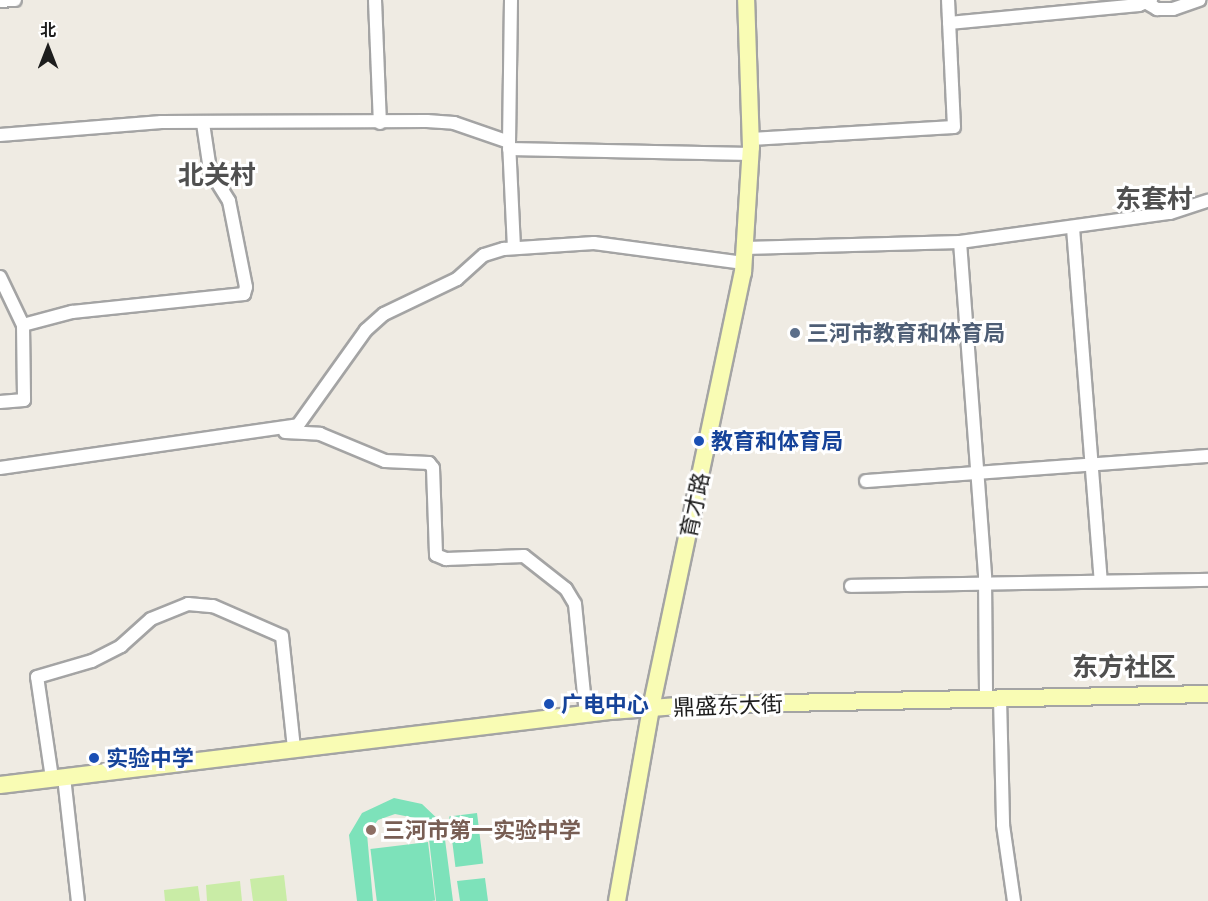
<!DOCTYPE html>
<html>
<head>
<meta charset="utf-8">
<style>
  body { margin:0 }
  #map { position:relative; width:1208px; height:901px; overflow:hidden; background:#efebe3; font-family:Commissioner,"Noto Sans SC",sans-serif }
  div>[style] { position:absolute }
  .grass>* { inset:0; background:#c9eca6 }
  .pitch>* { inset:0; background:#7de2ba; transform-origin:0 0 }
  .roads { filter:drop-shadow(2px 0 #a4a4a4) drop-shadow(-2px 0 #a4a4a4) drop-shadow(0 2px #a4a4a4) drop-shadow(0 -2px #a4a4a4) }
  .street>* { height:12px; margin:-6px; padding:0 6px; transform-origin:6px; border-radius:6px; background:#fff }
  .secondary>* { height:16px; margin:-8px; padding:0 8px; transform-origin:8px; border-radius:8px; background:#f9fcb4 }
  .dots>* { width:16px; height:16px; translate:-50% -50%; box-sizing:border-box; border:3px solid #fff; border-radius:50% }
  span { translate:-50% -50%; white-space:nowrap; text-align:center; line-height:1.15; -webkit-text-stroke:6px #fff; paint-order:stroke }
  .service-label { font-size:22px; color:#4e5e75; font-weight:700 }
  .left { translate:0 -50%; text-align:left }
  .transit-label { font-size:22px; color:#164399; font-weight:700 }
  .street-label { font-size:22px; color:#1d1d1d }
  .education-label { font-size:22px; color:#785e54; font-weight:700 }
  .quarter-label { font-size:26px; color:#505050; font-weight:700 }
  .north { position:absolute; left:18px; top:18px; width:60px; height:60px; -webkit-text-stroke:4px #fff; paint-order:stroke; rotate:0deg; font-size:16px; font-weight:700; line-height:24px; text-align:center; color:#1d1d1d }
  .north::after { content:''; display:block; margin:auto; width:21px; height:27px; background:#1d1d1d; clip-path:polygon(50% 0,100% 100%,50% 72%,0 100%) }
</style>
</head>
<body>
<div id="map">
  <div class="grass">
    <i style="clip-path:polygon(284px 875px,287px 901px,253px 901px,250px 879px)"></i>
    <i style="clip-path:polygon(240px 881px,242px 901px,207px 901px,206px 885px)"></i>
    <i style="clip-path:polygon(198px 886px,200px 901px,165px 901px,164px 890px)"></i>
  </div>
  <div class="pitch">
    <i style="clip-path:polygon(394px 798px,422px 804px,443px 824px,453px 901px,436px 901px,428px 830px,415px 818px,395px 814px,378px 820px,367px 834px,373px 901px,357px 901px,349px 835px,362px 813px)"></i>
    <i style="left:477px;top:813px;width:51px;height:28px;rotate:83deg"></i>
    <i style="left:428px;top:842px;width:59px;height:58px;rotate:83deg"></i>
    <i style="clip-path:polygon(485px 878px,488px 901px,460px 901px,457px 881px)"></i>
  </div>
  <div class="roads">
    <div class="street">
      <i style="left:375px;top:0;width:123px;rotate:87.7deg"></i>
      <i style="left:511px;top:0;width:142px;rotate:90.8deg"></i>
      <i style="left:509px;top:142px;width:105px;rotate:87.3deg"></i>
      <i style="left:0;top:1px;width:15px;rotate:-4deg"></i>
      <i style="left:1147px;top:3px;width:12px;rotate:31deg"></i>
      <i style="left:1157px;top:9px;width:16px"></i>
      <i style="left:1173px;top:9px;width:28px;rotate:-19deg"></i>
      <i style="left:949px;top:23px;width:191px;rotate:-5.4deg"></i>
      <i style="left:1139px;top:5px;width:13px;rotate:-23deg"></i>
      <i style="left:0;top:135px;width:162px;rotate:-4.6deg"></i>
      <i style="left:161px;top:122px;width:266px;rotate:-0.2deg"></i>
      <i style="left:427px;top:121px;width:27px;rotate:4deg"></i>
      <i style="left:454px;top:123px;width:58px;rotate:19.1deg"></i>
      <i style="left:751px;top:139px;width:203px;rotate:-3.4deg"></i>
      <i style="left:954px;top:127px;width:127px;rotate:-92.7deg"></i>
      <i style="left:509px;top:149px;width:242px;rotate:1.2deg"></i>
      <i style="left:1073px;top:228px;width:354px;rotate:85.5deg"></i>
      <i style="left:960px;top:242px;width:336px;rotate:85.7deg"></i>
      <i style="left:985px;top:577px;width:122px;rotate:89.5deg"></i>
      <i style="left:745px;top:248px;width:215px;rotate:-1.6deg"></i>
      <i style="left:960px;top:242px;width:212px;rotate:-7.9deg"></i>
      <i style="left:1170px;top:213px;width:40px;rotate:-18deg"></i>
      <i style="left:0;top:277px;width:53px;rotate:64.4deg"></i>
      <i style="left:23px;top:325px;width:75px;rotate:89.2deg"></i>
      <i style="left:24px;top:400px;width:24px;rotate:175deg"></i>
      <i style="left:23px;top:325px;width:51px;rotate:-14.9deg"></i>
      <i style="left:72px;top:312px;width:173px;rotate:-6deg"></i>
      <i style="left:244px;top:294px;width:7px;rotate:-74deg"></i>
      <i style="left:246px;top:287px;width:88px;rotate:-101.2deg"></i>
      <i style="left:229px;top:201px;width:36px;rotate:-122deg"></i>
      <i style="left:210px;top:170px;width:48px;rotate:-98.5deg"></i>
      <i style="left:285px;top:432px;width:35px;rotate:3deg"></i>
      <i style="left:320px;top:434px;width:70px;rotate:22.6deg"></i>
      <i style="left:385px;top:461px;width:44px;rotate:2.6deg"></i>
      <i style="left:429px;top:463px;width:6px;rotate:51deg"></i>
      <i style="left:433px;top:468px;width:87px;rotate:88deg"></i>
      <i style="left:436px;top:555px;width:11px;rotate:22deg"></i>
      <i style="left:446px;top:559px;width:78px;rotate:-2.2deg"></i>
      <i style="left:524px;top:556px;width:53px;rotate:38.2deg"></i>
      <i style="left:566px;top:589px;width:17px;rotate:59deg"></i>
      <i style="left:575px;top:604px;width:111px;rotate:84.3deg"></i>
      <i style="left:0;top:468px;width:301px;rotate:-8.2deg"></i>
      <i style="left:298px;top:425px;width:117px;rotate:-54.4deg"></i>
      <i style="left:366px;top:330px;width:24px;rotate:-42deg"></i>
      <i style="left:384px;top:314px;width:81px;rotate:-25.6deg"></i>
      <i style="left:457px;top:279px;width:36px;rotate:-42deg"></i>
      <i style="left:484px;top:255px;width:21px;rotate:-17deg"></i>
      <i style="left:504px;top:249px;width:90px;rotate:-3.8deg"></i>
      <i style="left:594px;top:243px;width:151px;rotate:7.6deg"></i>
      <i style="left:866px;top:481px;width:343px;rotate:-4.2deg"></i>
      <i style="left:851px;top:586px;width:357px;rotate:-1deg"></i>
      <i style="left:1000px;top:698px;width:127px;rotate:88.6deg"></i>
      <i style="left:1003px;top:825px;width:77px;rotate:81.8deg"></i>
      <i style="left:64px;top:777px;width:125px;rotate:83.6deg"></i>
      <i style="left:52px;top:778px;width:102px;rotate:-98.4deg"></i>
      <i style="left:37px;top:677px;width:57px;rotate:-16.2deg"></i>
      <i style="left:92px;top:661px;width:33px;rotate:-27deg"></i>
      <i style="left:121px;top:646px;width:40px;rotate:-42deg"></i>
      <i style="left:151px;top:619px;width:40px;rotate:-22deg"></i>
      <i style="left:188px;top:604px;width:25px;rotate:5deg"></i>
      <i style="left:213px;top:606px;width:75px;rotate:23.5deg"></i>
      <i style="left:282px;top:636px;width:114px;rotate:83.9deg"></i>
    </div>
    <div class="secondary">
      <i style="left:0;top:785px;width:614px;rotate:-6.92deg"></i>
      <i style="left:610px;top:711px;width:82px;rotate:-4.2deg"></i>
      <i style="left:692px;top:705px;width:516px;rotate:-1.22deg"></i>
      <i style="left:617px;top:901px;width:196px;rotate:-80deg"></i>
      <i style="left:651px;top:708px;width:445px;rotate:-78.1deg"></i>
      <i style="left:743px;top:273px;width:126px;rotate:-86.4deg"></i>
      <i style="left:751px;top:147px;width:147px;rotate:-91.9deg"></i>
    </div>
  </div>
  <div class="dots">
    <i style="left:795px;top:333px;background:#5c6f8a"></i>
    <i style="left:699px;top:441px;background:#1a4fb4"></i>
    <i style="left:549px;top:704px;background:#1a4fb4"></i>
    <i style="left:94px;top:758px;background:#1a4fb4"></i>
    <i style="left:371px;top:830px;background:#8d6e63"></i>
  </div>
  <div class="service-label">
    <span class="left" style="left:807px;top:333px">三河市教育和体育局</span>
  </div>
  <div class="transit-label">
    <span class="left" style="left:711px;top:441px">教育和体育局</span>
    <span class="left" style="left:561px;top:704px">广电中心</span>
    <span class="left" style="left:106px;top:758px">实验中学</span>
  </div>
  <div class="street-label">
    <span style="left:694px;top:505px;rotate:-78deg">育才路</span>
    <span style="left:728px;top:705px;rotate:-2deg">鼎盛东大街</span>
  </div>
  <div class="education-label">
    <span class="left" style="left:383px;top:830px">三河市第一实验中学</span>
  </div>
  <div class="quarter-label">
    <span style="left:217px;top:174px">北关村</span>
    <span style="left:1154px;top:198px">东套村</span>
    <span style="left:1124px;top:666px">东方社区</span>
  </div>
  <div class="north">北</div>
</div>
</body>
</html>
